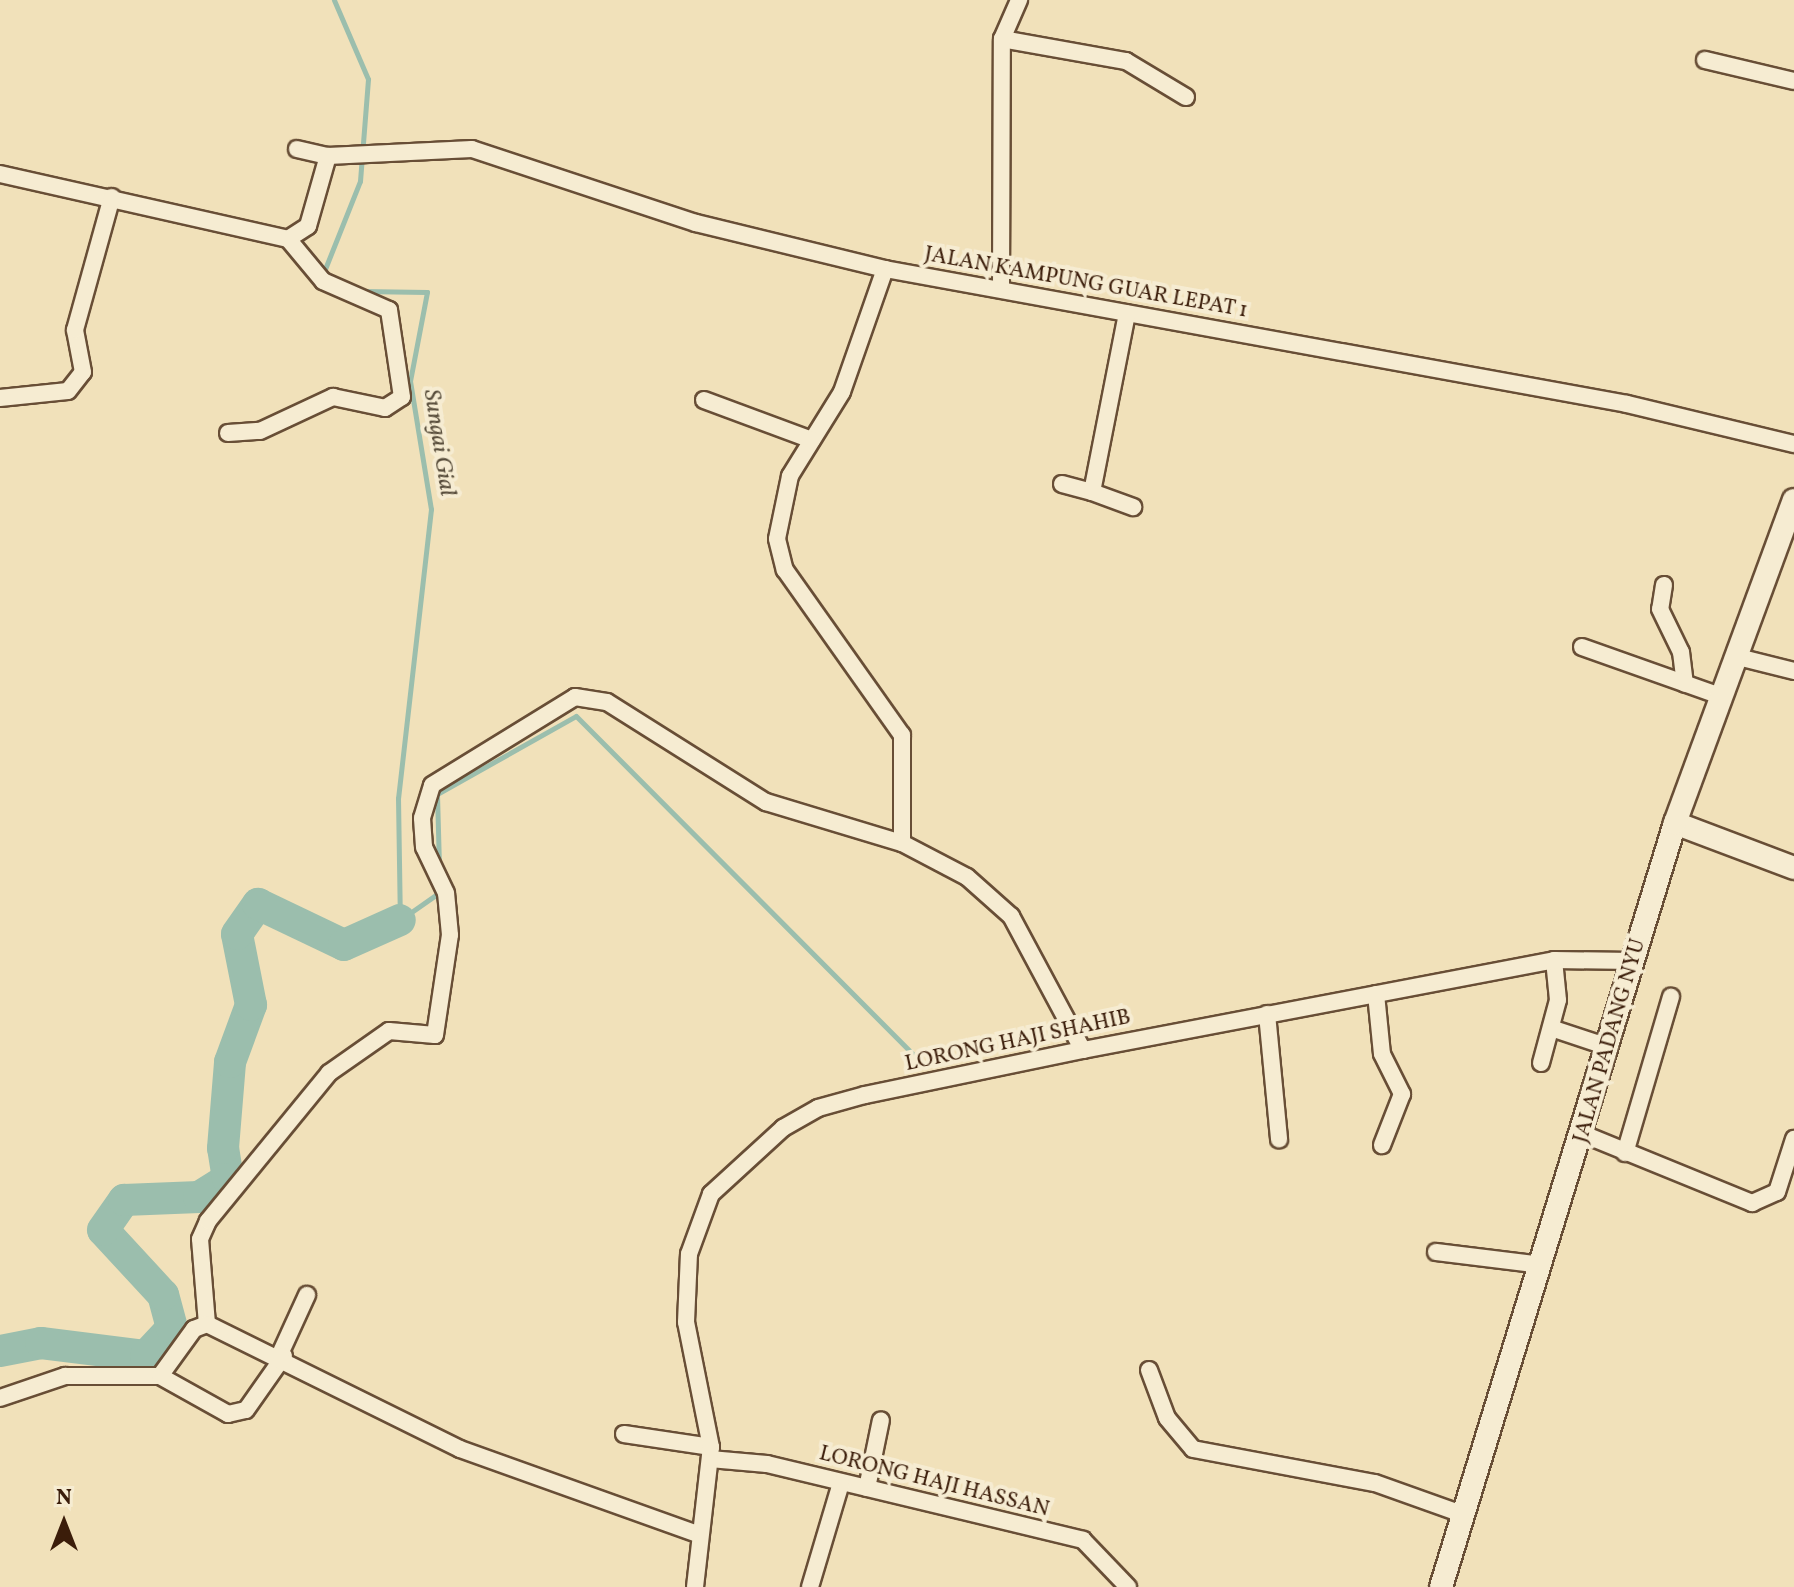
<!DOCTYPE html>
<html>
<head>
<meta charset="utf-8">
<style>
  body { margin:0 }
  #map { position:relative; width:1794px; height:1587px; overflow:hidden; background:#f1e1ba; font-family:Vollkorn,serif }
  div>[style] { position:absolute }
  .stream>* { height:5px; margin:-2.5px; padding:0 2.5px; transform-origin:2.5px; border-radius:2.5px; background:#9bbead }
  .river>* { height:32px; margin:-16px; padding:0 16px; transform-origin:16px; border-radius:16px; background:#9bbead }
  .roads { filter:drop-shadow(2px 0 #684e36) drop-shadow(-2px 0 #684e36) drop-shadow(0 2px #684e36) drop-shadow(0 -2px #684e36) }
  .street>* { height:16px; margin:-8px; padding:0 8px; transform-origin:8px; border-radius:8px; background:#f6ecd2 }
  .secondary>* { height:22px; margin:-11px; padding:0 11px; transform-origin:11px; border-radius:11px; background:#f6ecd2 }
  span { translate:-50% -50%; white-space:nowrap; text-align:center; line-height:1.15; -webkit-text-stroke:8px #f6ecd2; paint-order:stroke }
  .street-label { font-size:22px; color:#3b1d0a }
  .water-label { font-size:24px; color:#584d3b; font-style:italic }
  .north { position:absolute; left:24px; top:1483px; width:80px; height:80px; -webkit-text-stroke:6px #f6ecd2; paint-order:stroke; rotate:0deg; font-size:22px; font-weight:700; line-height:32px; text-align:center; color:#3b1d0a }
  .north::after { content:''; display:block; margin:auto; width:28px; height:36px; background:#3b1d0a; clip-path:polygon(50% 0,100% 100%,50% 72%,0 100%) }
</style>
</head>
<body>
<div id="map">
  <div class="stream">
    <i style="left:323px;top:274px;width:100px;rotate:-68.3deg"></i>
    <i style="left:360px;top:181px;width:102px;rotate:-85.5deg"></i>
    <i style="left:368px;top:79px;width:86px;rotate:-113.3deg"></i>
    <i style="left:361px;top:291px;width:66px;rotate:0.9deg"></i>
    <i style="left:427px;top:292px;width:91px;rotate:100.8deg"></i>
    <i style="left:410px;top:381px;width:130px;rotate:80.7deg"></i>
    <i style="left:431px;top:509px;width:291px;rotate:96.5deg"></i>
    <i style="left:398px;top:798px;width:122px;rotate:89.1deg"></i>
    <i style="left:439px;top:866px;width:72px;rotate:-91.6deg"></i>
    <i style="left:437px;top:794px;width:159px;rotate:-29.3deg"></i>
    <i style="left:576px;top:716px;width:476px;rotate:45.1deg"></i>
    <i style="left:400px;top:920px;width:49px;rotate:-35deg"></i>
  </div>
  <div class="river">
    <i style="left:0;top:1351px;width:42px;rotate:-11deg"></i>
    <i style="left:41px;top:1343px;width:106px;rotate:7.1deg"></i>
    <i style="left:146px;top:1356px;width:38px;rotate:-47deg"></i>
    <i style="left:172px;top:1328px;width:34px;rotate:-105deg"></i>
    <i style="left:163px;top:1295px;width:88px;rotate:-132.7deg"></i>
    <i style="left:103px;top:1230px;width:37px;rotate:-55deg"></i>
    <i style="left:124px;top:1200px;width:75px;rotate:-2.3deg"></i>
    <i style="left:199px;top:1197px;width:34px;rotate:-32deg"></i>
    <i style="left:228px;top:1179px;width:31px;rotate:-99deg"></i>
    <i style="left:223px;top:1148px;width:86px;rotate:-85.3deg"></i>
    <i style="left:230px;top:1062px;width:61px;rotate:-69.8deg"></i>
    <i style="left:251px;top:1005px;width:72px;rotate:-101.2deg"></i>
    <i style="left:237px;top:934px;width:37px;rotate:-55deg"></i>
    <i style="left:258px;top:904px;width:95px;rotate:25.5deg"></i>
    <i style="left:344px;top:945px;width:61px;rotate:-24.1deg"></i>
  </div>
  <div class="roads">
    <div class="street">
      <i style="left:1002px;top:39px;width:126px;rotate:10.1deg"></i>
      <i style="left:1126px;top:61px;width:70px;rotate:31deg"></i>
      <i style="left:1705px;top:60px;width:91px;rotate:13.3deg"></i>
      <i style="left:297px;top:149px;width:32px;rotate:13deg"></i>
      <i style="left:0;top:174px;width:295px;rotate:12.7deg"></i>
      <i style="left:288px;top:239px;width:24px;rotate:-33deg"></i>
      <i style="left:308px;top:226px;width:73px;rotate:-74.1deg"></i>
      <i style="left:328px;top:156px;width:144px;rotate:-2.8deg"></i>
      <i style="left:472px;top:149px;width:236px;rotate:18.3deg"></i>
      <i style="left:696px;top:223px;width:195px;rotate:13.7deg"></i>
      <i style="left:885px;top:269px;width:754px;rotate:10.31deg"></i>
      <i style="left:1627px;top:404px;width:172px;rotate:13.5deg"></i>
      <i style="left:885px;top:269px;width:130px;rotate:109.3deg"></i>
      <i style="left:842px;top:392px;width:99px;rotate:121.8deg"></i>
      <i style="left:790px;top:476px;width:64px;rotate:101.7deg"></i>
      <i style="left:777px;top:539px;width:32px;rotate:76deg"></i>
      <i style="left:785px;top:570px;width:202px;rotate:54.7deg"></i>
      <i style="left:902px;top:735px;width:108px;rotate:90deg"></i>
      <i style="left:1001px;top:288px;width:249px;rotate:-89.8deg"></i>
      <i style="left:1002px;top:39px;width:43px;rotate:-66.4deg"></i>
      <i style="left:0;top:398px;width:68px;rotate:-5.9deg"></i>
      <i style="left:68px;top:391px;width:24px;rotate:-52deg"></i>
      <i style="left:83px;top:372px;width:43px;rotate:-100.8deg"></i>
      <i style="left:75px;top:330px;width:138px;rotate:-74.5deg"></i>
      <i style="left:704px;top:400px;width:115px;rotate:20.3deg"></i>
      <i style="left:228px;top:433px;width:32px;rotate:-4deg"></i>
      <i style="left:260px;top:431px;width:81px;rotate:-25deg"></i>
      <i style="left:333px;top:397px;width:53px;rotate:11.9deg"></i>
      <i style="left:385px;top:408px;width:20px;rotate:-33deg"></i>
      <i style="left:402px;top:397px;width:88px;rotate:-98.5deg"></i>
      <i style="left:389px;top:310px;width:72px;rotate:-156.3deg"></i>
      <i style="left:323px;top:281px;width:55px;rotate:-129.8deg"></i>
      <i style="left:1062px;top:484px;width:31px;rotate:15deg"></i>
      <i style="left:1092px;top:492px;width:182px;rotate:-78.9deg"></i>
      <i style="left:1092px;top:492px;width:44px;rotate:20.1deg"></i>
      <i style="left:1664px;top:585px;width:24px;rotate:99deg"></i>
      <i style="left:1660px;top:609px;width:48px;rotate:64deg"></i>
      <i style="left:1681px;top:652px;width:32px;rotate:83deg"></i>
      <i style="left:1582px;top:647px;width:146px;rotate:19.5deg"></i>
      <i style="left:1734px;top:656px;width:62px;rotate:14deg"></i>
      <i style="left:1376px;top:994px;width:60px;rotate:84.3deg"></i>
      <i style="left:1382px;top:1054px;width:45px;rotate:63.4deg"></i>
      <i style="left:1402px;top:1094px;width:55px;rotate:111.4deg"></i>
      <i style="left:1267px;top:1014px;width:126px;rotate:84.5deg"></i>
      <i style="left:1551px;top:1028px;width:60px;rotate:18.4deg"></i>
      <i style="left:1541px;top:1063px;width:65px;rotate:-74.9deg"></i>
      <i style="left:1558px;top:1000px;width:40px;rotate:-95.7deg"></i>
      <i style="left:1583px;top:1134px;width:183px;rotate:22.2deg"></i>
      <i style="left:1752px;top:1203px;width:27px;rotate:-24deg"></i>
      <i style="left:1777px;top:1192px;width:56px;rotate:-72.2deg"></i>
      <i style="left:1625px;top:1153px;width:163px;rotate:-73.6deg"></i>
      <i style="left:1436px;top:1252px;width:107px;rotate:7deg"></i>
      <i style="left:207px;top:1324px;width:85px;rotate:-94.7deg"></i>
      <i style="left:200px;top:1239px;width:20px;rotate:-66deg"></i>
      <i style="left:208px;top:1221px;width:191px;rotate:-50.7deg"></i>
      <i style="left:329px;top:1073px;width:73px;rotate:-35deg"></i>
      <i style="left:389px;top:1031px;width:46px;rotate:5deg"></i>
      <i style="left:435px;top:1035px;width:101px;rotate:-81.5deg"></i>
      <i style="left:450px;top:935px;width:42px;rotate:-95.4deg"></i>
      <i style="left:446px;top:893px;width:51px;rotate:-115.6deg"></i>
      <i style="left:424px;top:847px;width:29px;rotate:-94deg"></i>
      <i style="left:422px;top:818px;width:34px;rotate:-73deg"></i>
      <i style="left:432px;top:785px;width:168px;rotate:-31.6deg"></i>
      <i style="left:575px;top:697px;width:32px;rotate:9deg"></i>
      <i style="left:607px;top:702px;width:188px;rotate:32.2deg"></i>
      <i style="left:766px;top:802px;width:142px;rotate:16.8deg"></i>
      <i style="left:902px;top:843px;width:73px;rotate:27.6deg"></i>
      <i style="left:967px;top:877px;width:59px;rotate:41.6deg"></i>
      <i style="left:1011px;top:916px;width:152px;rotate:61.8deg"></i>
      <i style="left:280px;top:1354px;width:65px;rotate:-65.4deg"></i>
      <i style="left:1149px;top:1370px;width:51px;rotate:69.4deg"></i>
      <i style="left:1167px;top:1418px;width:40px;rotate:50deg"></i>
      <i style="left:1193px;top:1449px;width:185px;rotate:10.6deg"></i>
      <i style="left:1375px;top:1483px;width:96px;rotate:19.6deg"></i>
      <i style="left:160px;top:1376px;width:78px;rotate:29.2deg"></i>
      <i style="left:228px;top:1414px;width:18px;rotate:-13deg"></i>
      <i style="left:246px;top:1410px;width:66px;rotate:-54.9deg"></i>
      <i style="left:0;top:1398px;width:69px;rotate:-18.7deg"></i>
      <i style="left:65px;top:1376px;width:95px"></i>
      <i style="left:160px;top:1376px;width:58px;rotate:-54.1deg"></i>
      <i style="left:194px;top:1329px;width:14px;rotate:-21deg"></i>
      <i style="left:207px;top:1324px;width:282px;rotate:26.3deg"></i>
      <i style="left:460px;top:1449px;width:253px;rotate:19.7deg"></i>
      <i style="left:624px;top:1434px;width:88px;rotate:8.5deg"></i>
      <i style="left:710px;top:1459px;width:57px;rotate:5deg"></i>
      <i style="left:767px;top:1464px;width:325px;rotate:13.5deg"></i>
      <i style="left:1083px;top:1540px;width:65px;rotate:46.2deg"></i>
      <i style="left:867px;top:1488px;width:69px;rotate:-78.4deg"></i>
      <i style="left:695px;top:1587px;width:141px;rotate:-83.5deg"></i>
      <i style="left:711px;top:1447px;width:127px;rotate:-101.3deg"></i>
      <i style="left:686px;top:1322px;width:68px;rotate:-87.5deg"></i>
      <i style="left:689px;top:1254px;width:64px;rotate:-69.9deg"></i>
      <i style="left:711px;top:1194px;width:98px;rotate:-42.5deg"></i>
      <i style="left:783px;top:1128px;width:40px;rotate:-29.7deg"></i>
      <i style="left:818px;top:1108px;width:49px;rotate:-15.5deg"></i>
      <i style="left:865px;top:1095px;width:223px;rotate:-11.7deg"></i>
      <i style="left:1083px;top:1050px;width:480px;rotate:-10.8deg"></i>
      <i style="left:1554px;top:960px;width:79px;rotate:0.7deg"></i>
      <i style="left:810px;top:1587px;width:109px;rotate:-73.4deg"></i>
    </div>
    <div class="secondary">
      <i style="left:1675px;top:823px;width:127px;rotate:20.7deg"></i>
      <i style="left:1441px;top:1587px;width:799px;rotate:-72.97deg"></i>
      <i style="left:1675px;top:823px;width:344px;rotate:-69.8deg"></i>
    </div>
  </div>
  <div class="street-label">
    <span style="left:1086px;top:283px;rotate:10deg">JALAN KAMPUNG GUAR LEPAT 1</span>
    <span style="left:1018px;top:1041px;rotate:-12deg">LORONG HAJI SHAHIB</span>
    <span style="left:1610px;top:1041px;rotate:-74deg">JALAN PADANG NYU</span>
    <span style="left:934px;top:1482px;rotate:14deg">LORONG HAJI HASSAN</span>
  </div>
  <div class="water-label">
    <span style="left:438px;top:443px;rotate:81deg">Sungai Gial</span>
  </div>
  <div class="north">N</div>
</div>
</body>
</html>
